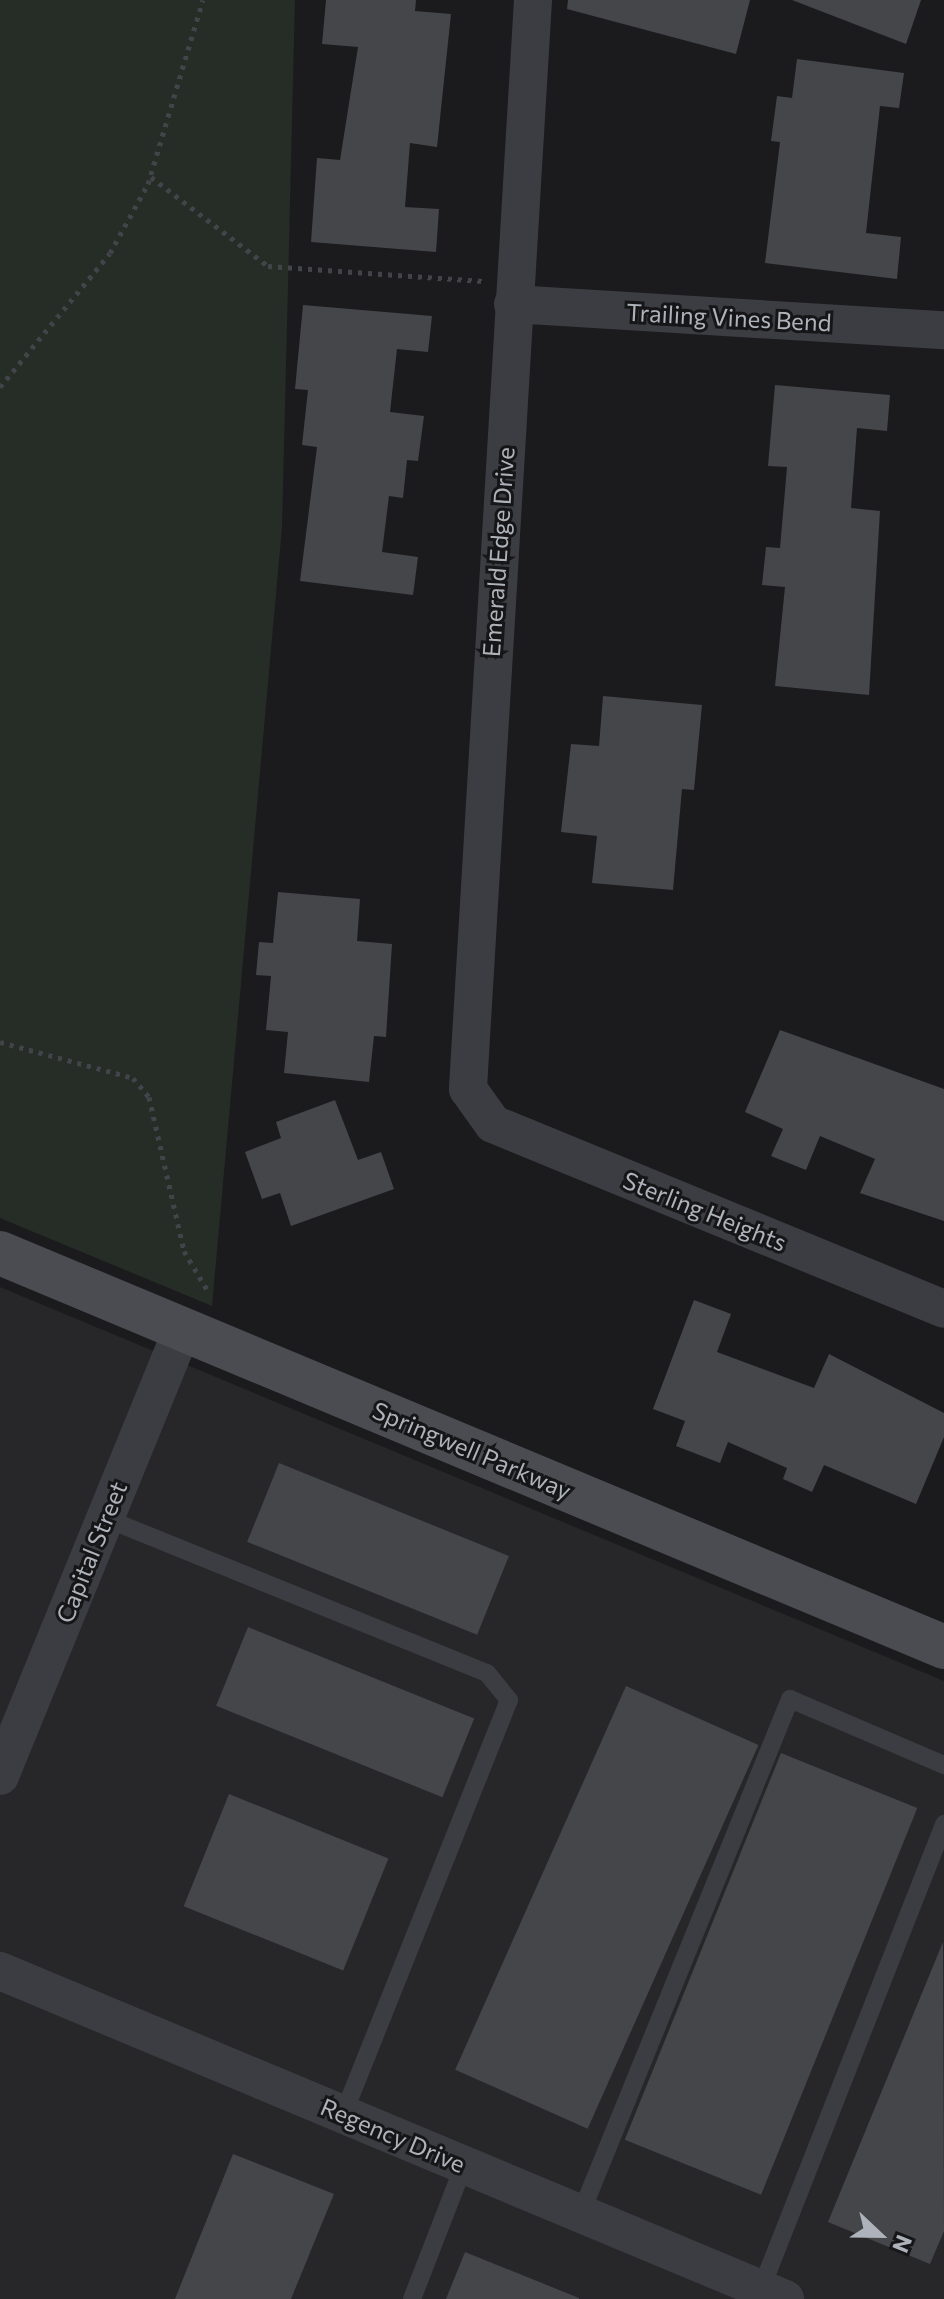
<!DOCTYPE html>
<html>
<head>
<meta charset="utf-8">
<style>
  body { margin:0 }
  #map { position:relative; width:944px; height:2299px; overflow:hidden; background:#1b1b1d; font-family:Commissioner,sans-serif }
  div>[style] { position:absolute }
  .built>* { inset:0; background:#27272a }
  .green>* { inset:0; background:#252d26 }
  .building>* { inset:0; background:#45464a; transform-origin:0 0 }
  .path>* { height:5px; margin-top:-2.5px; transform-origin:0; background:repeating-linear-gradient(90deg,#424449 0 4px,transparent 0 10px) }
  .lane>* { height:18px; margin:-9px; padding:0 9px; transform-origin:9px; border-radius:9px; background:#3c3d42 }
  .street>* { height:38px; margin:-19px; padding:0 19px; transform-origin:19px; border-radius:19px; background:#3c3d42 }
  .secondary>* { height:44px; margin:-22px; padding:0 22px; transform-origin:22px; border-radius:22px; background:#4a4c52 }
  span { translate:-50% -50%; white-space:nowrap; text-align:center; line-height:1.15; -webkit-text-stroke:6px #161618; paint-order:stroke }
  .street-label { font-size:24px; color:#aeb3bb }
  .north { position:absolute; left:840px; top:2195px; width:80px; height:80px; -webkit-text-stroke:6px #161618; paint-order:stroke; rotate:112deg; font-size:22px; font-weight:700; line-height:32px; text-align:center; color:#aeb3bb }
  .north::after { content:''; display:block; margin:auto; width:28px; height:36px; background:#aeb3bb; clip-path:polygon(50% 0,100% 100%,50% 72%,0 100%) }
</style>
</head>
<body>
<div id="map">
  <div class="built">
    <i style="clip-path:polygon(0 1287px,944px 1681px,944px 2299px,0 2299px)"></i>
  </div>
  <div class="green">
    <i style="clip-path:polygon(0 0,295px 0,282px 527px,212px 1306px,0 1218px)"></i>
  </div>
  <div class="building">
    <i style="clip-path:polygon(326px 0,416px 0,415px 11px,451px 14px,437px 147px,410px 143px,405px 207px,439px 209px,436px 252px,311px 242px,317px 158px,340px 160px,358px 47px,322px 44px)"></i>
    <i style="clip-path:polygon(568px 0,750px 0,736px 54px,567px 9px)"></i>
    <i style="clip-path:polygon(792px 0,921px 0,906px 44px)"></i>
    <i style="clip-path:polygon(797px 59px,904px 73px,899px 108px,880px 106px,866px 233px,901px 237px,897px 279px,765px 263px,780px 142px,771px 141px,777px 96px,792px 98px)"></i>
    <i style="clip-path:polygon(303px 305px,432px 316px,428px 352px,397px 349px,390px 412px,424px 416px,418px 461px,407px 460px,403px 498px,389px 496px,382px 552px,418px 557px,413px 595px,300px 581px,317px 447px,302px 445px,308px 390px,295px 389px)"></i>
    <i style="clip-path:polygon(775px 385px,890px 395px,887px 431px,857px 428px,851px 508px,880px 511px,869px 695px,775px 686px,785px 587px,762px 585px,766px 547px,780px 548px,787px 467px,768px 466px)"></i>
    <i style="clip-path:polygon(603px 696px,702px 705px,694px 790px,682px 789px,673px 890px,592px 883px,597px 836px,561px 832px,571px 744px,599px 746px)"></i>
    <i style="clip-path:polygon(278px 892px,360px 899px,357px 941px,392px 944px,386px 1037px,374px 1036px,369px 1082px,284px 1073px,288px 1032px,266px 1030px,271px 976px,256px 975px,259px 942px,273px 943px)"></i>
    <i style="clip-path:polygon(780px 1030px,944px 1089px,944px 1221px,860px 1193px,875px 1159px,820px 1136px,806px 1170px,771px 1156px,783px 1129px,745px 1112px)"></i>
    <i style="clip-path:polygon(335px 1100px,358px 1160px,381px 1152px,394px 1189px,291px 1226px,280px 1193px,262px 1199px,245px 1152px,281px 1138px,276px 1122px)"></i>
    <i style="clip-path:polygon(694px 1300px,731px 1314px,717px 1352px,814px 1388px,829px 1354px,944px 1413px,944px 1437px,916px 1504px,824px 1465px,812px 1492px,783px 1479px,787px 1468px,728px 1442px,720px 1463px,676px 1446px,685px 1421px,653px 1409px)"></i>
    <i style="left:279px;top:1463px;width:248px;height:85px;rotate:22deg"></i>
    <i style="left:248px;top:1627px;width:244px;height:85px;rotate:22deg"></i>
    <i style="left:626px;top:1686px;width:145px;height:420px;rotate:24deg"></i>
    <i style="left:781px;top:1753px;width:147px;height:417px;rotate:22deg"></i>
    <i style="left:229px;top:1794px;width:172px;height:121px;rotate:22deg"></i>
    <i style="clip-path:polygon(943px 1942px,944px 2231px,930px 2264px,828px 2222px)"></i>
    <i style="clip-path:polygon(233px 2154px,334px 2194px,291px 2299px,175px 2299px)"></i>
    <i style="clip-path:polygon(465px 2252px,579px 2298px,579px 2299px,446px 2299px)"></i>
  </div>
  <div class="path">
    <i style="left:151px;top:177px;width:147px;rotate:37.3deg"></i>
    <i style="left:268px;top:266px;width:215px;rotate:4deg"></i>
    <i style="left:0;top:387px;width:173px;rotate:-50.6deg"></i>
    <i style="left:110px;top:253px;width:79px;rotate:-61.2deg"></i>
    <i style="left:148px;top:184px;width:192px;rotate:-73.4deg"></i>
    <i style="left:0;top:1042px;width:138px;rotate:15.1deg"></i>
    <i style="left:133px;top:1078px;width:25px;rotate:50deg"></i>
    <i style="left:149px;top:1097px;width:158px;rotate:77.2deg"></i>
    <i style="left:184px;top:1251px;width:49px;rotate:59.2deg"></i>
  </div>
  <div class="lane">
    <i style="left:105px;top:1518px;width:412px;rotate:22.1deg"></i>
    <i style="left:487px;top:1673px;width:35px;rotate:51deg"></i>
    <i style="left:509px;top:1700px;width:446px;rotate:111.8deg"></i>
    <i style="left:581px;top:2213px;width:555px;rotate:-67.87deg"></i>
    <i style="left:790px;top:1699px;width:168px;rotate:23.2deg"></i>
    <i style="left:761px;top:2289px;width:500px;rotate:-68.5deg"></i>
    <i style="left:412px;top:2299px;width:144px;rotate:-68.8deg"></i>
  </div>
  <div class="street">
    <i style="left:533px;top:0;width:1091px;rotate:93.42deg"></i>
    <i style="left:468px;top:1089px;width:43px;rotate:54.5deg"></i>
    <i style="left:493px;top:1124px;width:487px;rotate:22.3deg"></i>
    <i style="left:513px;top:304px;width:432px;rotate:3.5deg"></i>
    <i style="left:0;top:1776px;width:483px;rotate:-67.8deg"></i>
    <i style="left:0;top:1971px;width:851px;rotate:22.68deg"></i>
  </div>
  <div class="secondary">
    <i style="left:0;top:1253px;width:1023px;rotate:22.65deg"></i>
  </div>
  <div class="street-label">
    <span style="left:729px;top:317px;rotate:3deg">Trailing Vines Bend</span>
    <span style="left:498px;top:552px;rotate:-86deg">Emerald Edge Drive</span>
    <span style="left:705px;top:1211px;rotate:22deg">Sterling Heights</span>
    <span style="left:472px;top:1450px;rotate:23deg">Springwell Parkway</span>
    <span style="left:91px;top:1552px;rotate:-68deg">Capital Street</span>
    <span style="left:393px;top:2135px;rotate:23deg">Regency Drive</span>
  </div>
  <div class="north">N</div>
</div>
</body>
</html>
